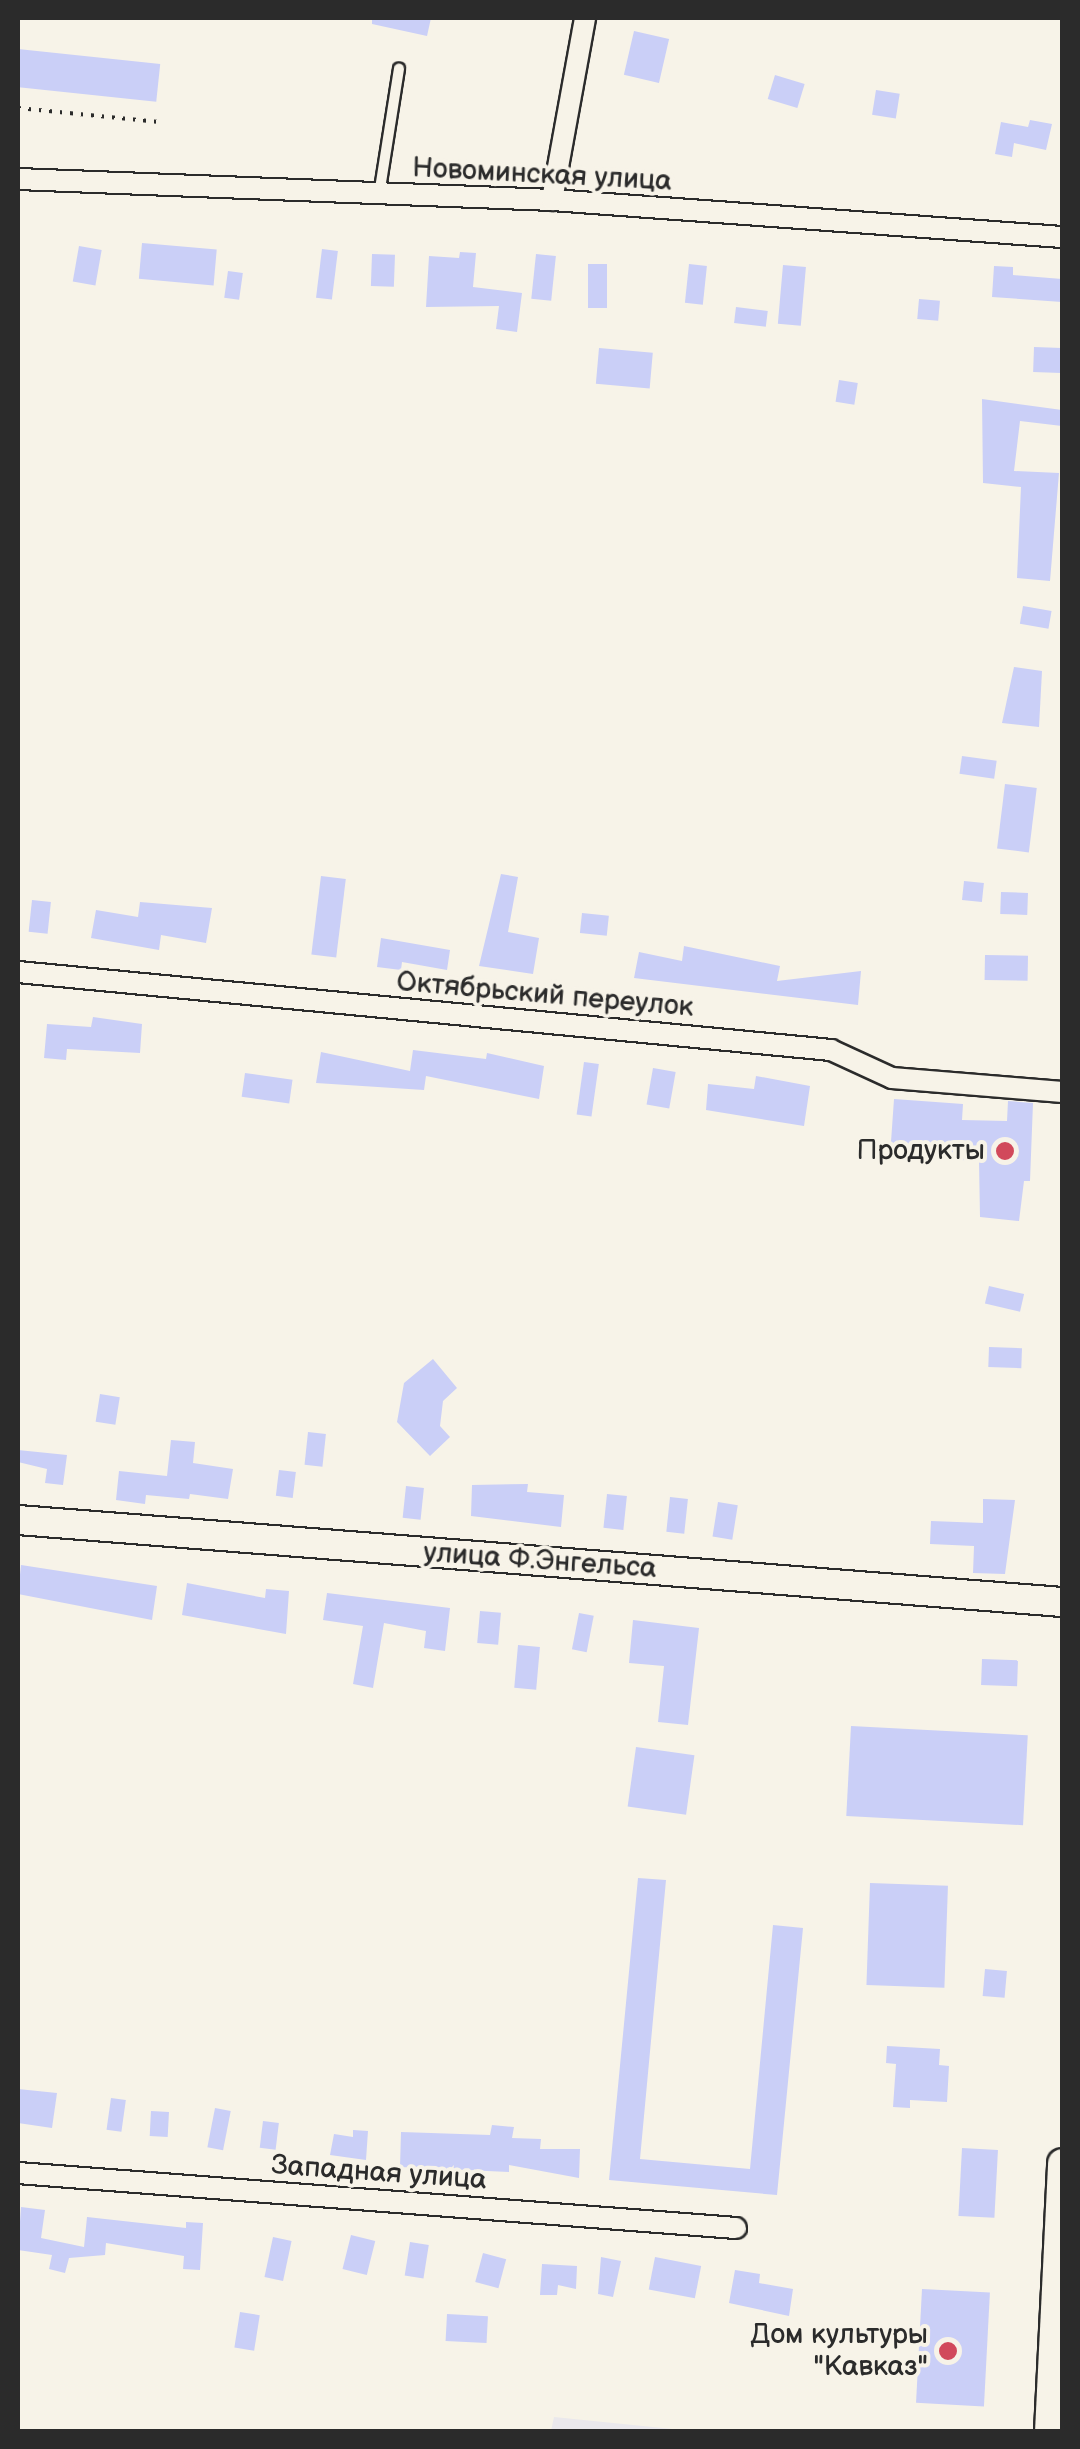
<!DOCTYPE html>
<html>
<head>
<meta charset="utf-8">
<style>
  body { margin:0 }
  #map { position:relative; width:1080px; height:2449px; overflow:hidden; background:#f7f3e8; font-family:"Balsamiq Sans",sans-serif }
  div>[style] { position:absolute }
  .built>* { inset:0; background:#eae8ec }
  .building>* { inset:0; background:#cacff7; transform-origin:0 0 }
  .path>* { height:4px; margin-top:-2px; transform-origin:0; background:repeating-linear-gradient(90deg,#2b2b2b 0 2.5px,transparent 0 10.5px) }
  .roads { filter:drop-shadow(2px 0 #2b2b2b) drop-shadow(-2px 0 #2b2b2b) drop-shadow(0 2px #2b2b2b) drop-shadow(0 -2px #2b2b2b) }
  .lane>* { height:10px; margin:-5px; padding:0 5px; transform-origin:5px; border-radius:5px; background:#f7f3e8 }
  .street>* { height:20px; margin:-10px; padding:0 10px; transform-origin:10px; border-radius:10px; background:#f7f3e8 }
  .secondary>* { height:28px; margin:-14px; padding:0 14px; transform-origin:14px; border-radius:14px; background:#f7f3e8 }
  .dots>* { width:28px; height:28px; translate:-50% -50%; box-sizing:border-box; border:5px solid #f7f3e8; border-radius:50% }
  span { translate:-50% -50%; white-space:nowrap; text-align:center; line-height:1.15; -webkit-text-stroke:8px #f7f3e8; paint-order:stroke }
  .street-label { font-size:28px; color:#2b2b2b }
  .poi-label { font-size:28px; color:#2b2b2b }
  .right { translate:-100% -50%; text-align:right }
  .frame { position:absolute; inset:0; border:20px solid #2b2b2b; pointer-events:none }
</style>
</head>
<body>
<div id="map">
  <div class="built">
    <i style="clip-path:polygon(554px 2417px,692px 2431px,551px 2431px)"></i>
  </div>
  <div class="building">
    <i style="clip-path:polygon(372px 18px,431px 18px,427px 36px,372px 24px)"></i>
    <i style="left:634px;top:31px;width:36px;height:45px;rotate:13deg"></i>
    <i style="left:18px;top:49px;width:143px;height:38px;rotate:6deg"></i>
    <i style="left:775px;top:75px;width:31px;height:25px;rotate:17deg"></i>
    <i style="left:876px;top:90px;width:24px;height:25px;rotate:9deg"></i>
    <i style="clip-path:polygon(1030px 120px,1052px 124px,1046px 150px,1014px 143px,1012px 157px,995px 154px,1001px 122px,1028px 127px)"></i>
    <i style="left:142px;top:243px;width:75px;height:36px;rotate:5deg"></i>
    <i style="left:79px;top:246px;width:23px;height:36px;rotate:10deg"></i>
    <i style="left:322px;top:249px;width:16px;height:49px;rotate:7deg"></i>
    <i style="clip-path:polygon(460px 252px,476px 253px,473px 287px,522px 293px,517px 332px,496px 329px,499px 306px,426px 307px,429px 256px,459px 258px)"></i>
    <i style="left:372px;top:254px;width:23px;height:32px;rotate:2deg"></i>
    <i style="left:536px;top:254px;width:20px;height:45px;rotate:6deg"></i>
    <i style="left:588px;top:264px;width:19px;height:44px"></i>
    <i style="left:689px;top:264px;width:18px;height:39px;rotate:6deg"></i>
    <i style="left:783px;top:265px;width:23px;height:59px;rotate:5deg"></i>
    <i style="clip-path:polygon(994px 266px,1013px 267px,1013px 275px,1062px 279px,1062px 302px,992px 297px)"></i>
    <i style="left:228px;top:271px;width:15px;height:27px;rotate:8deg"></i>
    <i style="left:919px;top:299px;width:21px;height:20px;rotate:5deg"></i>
    <i style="left:736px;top:307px;width:32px;height:16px;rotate:7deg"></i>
    <i style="left:1034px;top:347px;width:28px;height:25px;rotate:2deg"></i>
    <i style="left:599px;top:348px;width:54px;height:36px;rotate:5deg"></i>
    <i style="left:839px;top:380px;width:19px;height:22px;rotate:9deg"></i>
    <i style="clip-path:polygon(982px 399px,1062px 410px,1062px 426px,1020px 421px,1014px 471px,1059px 473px,1050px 581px,1017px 578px,1021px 487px,983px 483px)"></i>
    <i style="left:1023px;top:606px;width:29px;height:18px;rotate:10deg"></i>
    <i style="clip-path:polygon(1014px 667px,1042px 671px,1039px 727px,1002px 723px)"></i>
    <i style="left:962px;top:756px;width:35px;height:18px;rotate:8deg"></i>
    <i style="left:1005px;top:784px;width:32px;height:65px;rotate:7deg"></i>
    <i style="clip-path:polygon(501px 874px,518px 877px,508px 932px,539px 938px,533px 974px,479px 966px)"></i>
    <i style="left:321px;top:876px;width:25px;height:79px;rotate:7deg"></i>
    <i style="left:964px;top:881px;width:20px;height:19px;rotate:6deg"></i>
    <i style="left:1001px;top:892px;width:27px;height:22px;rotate:2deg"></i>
    <i style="left:32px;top:900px;width:19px;height:32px;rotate:6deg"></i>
    <i style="clip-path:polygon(140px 902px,212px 908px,206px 943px,161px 935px,159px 950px,91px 938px,96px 910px,138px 917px)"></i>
    <i style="left:582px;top:913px;width:27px;height:20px;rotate:6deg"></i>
    <i style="clip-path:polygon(381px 938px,450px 950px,447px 970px,402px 962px,401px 970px,377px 967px)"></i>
    <i style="clip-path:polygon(684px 946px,780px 966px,777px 981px,861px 971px,858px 1005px,634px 978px,639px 952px,682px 961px)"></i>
    <i style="left:985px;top:955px;width:43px;height:25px;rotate:1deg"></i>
    <i style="clip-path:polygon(93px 1017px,142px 1024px,140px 1053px,67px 1049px,66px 1060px,44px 1058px,47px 1024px,91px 1027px)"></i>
    <i style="clip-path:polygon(413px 1050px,486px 1059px,487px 1053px,544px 1066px,539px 1099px,426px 1076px,424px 1090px,316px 1083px,321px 1052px,410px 1071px)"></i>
    <i style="left:584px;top:1062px;width:15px;height:53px;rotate:8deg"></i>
    <i style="left:653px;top:1068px;width:23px;height:37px;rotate:10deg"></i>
    <i style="left:245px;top:1073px;width:48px;height:24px;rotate:8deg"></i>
    <i style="clip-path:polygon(756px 1076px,810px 1086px,804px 1126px,706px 1110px,708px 1084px,754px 1089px)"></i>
    <i style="clip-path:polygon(894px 1099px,963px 1104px,962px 1120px,1007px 1121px,1008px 1101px,1033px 1103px,1030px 1181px,1024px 1181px,1019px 1221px,980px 1217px,979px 1161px,890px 1156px)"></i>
    <i style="left:989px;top:1286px;width:36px;height:18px;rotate:13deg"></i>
    <i style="left:989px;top:1347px;width:33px;height:20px;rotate:2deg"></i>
    <i style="clip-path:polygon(433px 1359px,457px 1388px,443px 1401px,440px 1426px,450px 1437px,430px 1456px,397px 1422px,404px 1383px)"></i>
    <i style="left:100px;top:1394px;width:20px;height:28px;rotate:9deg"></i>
    <i style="left:308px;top:1432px;width:18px;height:33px;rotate:6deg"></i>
    <i style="clip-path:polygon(171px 1440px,195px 1442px,193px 1463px,233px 1469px,228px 1499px,190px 1494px,189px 1499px,146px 1495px,145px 1504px,116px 1500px,119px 1471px,167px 1476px)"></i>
    <i style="clip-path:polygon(18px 1450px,67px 1455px,63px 1485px,45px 1483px,47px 1469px,18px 1462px)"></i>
    <i style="left:279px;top:1470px;width:17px;height:26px;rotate:7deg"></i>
    <i style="clip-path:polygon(528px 1484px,527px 1492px,564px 1495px,561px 1527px,471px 1516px,472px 1485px)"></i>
    <i style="left:406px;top:1486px;width:18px;height:32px;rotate:6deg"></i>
    <i style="left:607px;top:1494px;width:20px;height:34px;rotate:6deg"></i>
    <i style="left:670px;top:1497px;width:18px;height:35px;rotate:6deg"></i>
    <i style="clip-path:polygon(983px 1499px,1015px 1500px,1005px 1574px,973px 1573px,974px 1546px,930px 1544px,931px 1521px,983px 1523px)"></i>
    <i style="left:718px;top:1502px;width:20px;height:35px;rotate:9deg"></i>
    <i style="clip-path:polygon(21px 1565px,157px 1586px,152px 1620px,18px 1594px)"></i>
    <i style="clip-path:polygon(187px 1583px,265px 1598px,266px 1589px,289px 1591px,286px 1634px,182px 1615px)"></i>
    <i style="clip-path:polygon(327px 1593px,450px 1608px,445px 1651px,424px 1648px,426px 1631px,384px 1623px,373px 1688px,353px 1684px,363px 1626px,323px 1620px)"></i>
    <i style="left:480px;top:1611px;width:21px;height:32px;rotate:5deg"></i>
    <i style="left:579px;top:1613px;width:15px;height:37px;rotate:11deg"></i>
    <i style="clip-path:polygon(633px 1620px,699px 1628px,688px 1725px,658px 1722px,664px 1666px,629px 1663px)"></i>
    <i style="left:518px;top:1645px;width:22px;height:43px;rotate:5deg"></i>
    <i style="left:982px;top:1659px;width:36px;height:26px;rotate:2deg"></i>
    <i style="left:851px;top:1726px;width:177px;height:90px;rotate:3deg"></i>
    <i style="left:636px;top:1747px;width:59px;height:60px;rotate:8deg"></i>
    <i style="clip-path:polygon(638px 1878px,666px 1880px,640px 2159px,750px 2169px,773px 1925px,803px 1928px,777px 2195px,609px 2180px)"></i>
    <i style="left:870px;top:1883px;width:78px;height:102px;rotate:2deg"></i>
    <i style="left:985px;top:1969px;width:22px;height:27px;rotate:5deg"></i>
    <i style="clip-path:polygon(887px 2046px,940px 2049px,939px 2065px,949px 2066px,947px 2102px,910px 2100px,910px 2108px,893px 2107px,896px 2064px,886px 2063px)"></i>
    <i style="clip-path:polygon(18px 2089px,57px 2093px,52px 2128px,18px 2123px)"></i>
    <i style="left:111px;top:2098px;width:15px;height:32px;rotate:8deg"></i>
    <i style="left:215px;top:2108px;width:16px;height:40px;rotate:11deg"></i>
    <i style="left:151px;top:2111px;width:18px;height:25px;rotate:3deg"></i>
    <i style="left:263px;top:2121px;width:16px;height:27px;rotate:7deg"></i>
    <i style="clip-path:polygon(492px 2125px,514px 2127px,512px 2138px,541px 2139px,540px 2149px,580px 2149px,579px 2178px,509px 2165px,509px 2172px,400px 2167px,401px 2132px,490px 2135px)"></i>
    <i style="clip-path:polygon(353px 2130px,368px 2131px,366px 2160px,330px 2155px,334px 2134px,353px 2137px)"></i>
    <i style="left:962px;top:2148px;width:36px;height:68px;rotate:3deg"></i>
    <i style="clip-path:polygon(21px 2207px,45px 2210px,41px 2238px,84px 2247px,87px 2217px,186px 2228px,186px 2222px,203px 2223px,200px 2270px,183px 2269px,184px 2256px,106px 2243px,105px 2255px,69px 2258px,65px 2273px,49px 2269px,52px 2255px,18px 2250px)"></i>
    <i style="left:351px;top:2235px;width:25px;height:35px;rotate:14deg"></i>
    <i style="left:273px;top:2237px;width:19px;height:41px;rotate:12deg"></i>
    <i style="left:410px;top:2242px;width:19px;height:34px;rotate:9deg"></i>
    <i style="left:483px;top:2253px;width:24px;height:30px;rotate:15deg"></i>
    <i style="clip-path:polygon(601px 2257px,621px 2261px,613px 2297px,598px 2294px)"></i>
    <i style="left:655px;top:2257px;width:47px;height:33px;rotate:11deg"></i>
    <i style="clip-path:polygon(542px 2264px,577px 2266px,576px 2289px,558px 2285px,557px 2295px,540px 2295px)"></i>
    <i style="clip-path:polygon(735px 2270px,760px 2274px,759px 2283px,793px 2289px,789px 2316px,729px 2303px)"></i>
    <i style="left:922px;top:2289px;width:68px;height:114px;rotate:3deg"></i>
    <i style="left:240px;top:2312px;width:20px;height:36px;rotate:9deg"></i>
    <i style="left:447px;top:2314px;width:41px;height:27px;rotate:3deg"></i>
  </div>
  <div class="path">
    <i style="left:18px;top:108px;width:142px;rotate:5.7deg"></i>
  </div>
  <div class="roads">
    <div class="lane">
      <i style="left:379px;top:195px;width:128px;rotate:-81deg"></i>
    </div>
    <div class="street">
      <i style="left:18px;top:179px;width:534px;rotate:2.25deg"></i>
      <i style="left:552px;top:200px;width:511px;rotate:4.15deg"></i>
      <i style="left:552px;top:200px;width:185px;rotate:-79.7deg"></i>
      <i style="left:18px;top:972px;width:817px;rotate:5.48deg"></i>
      <i style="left:831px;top:1050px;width:67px;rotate:24.7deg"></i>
      <i style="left:892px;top:1078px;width:171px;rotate:4.7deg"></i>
      <i style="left:18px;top:2173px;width:720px;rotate:4.38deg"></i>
    </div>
    <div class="secondary">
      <i style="left:18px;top:1520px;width:1047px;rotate:4.49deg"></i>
      <i style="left:1049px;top:2432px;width:269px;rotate:-87.2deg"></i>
    </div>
  </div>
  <div class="dots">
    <i style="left:1005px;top:1151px;background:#d1495b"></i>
    <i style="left:948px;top:2351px;background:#d1495b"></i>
  </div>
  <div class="street-label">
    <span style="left:542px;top:175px;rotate:3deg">Новоминская улица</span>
    <span style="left:545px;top:995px;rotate:5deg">Октябрьский переулок</span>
    <span style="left:540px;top:1561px;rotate:4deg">улица Ф.Энгельса</span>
    <span style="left:379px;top:2173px;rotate:4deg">Западная улица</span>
  </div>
  <div class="poi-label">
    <span class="right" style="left:985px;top:1151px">Продукты</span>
    <span class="right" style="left:928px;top:2351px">Дом культуры<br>"Кавказ"</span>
  </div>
  <div class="frame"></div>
</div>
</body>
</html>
